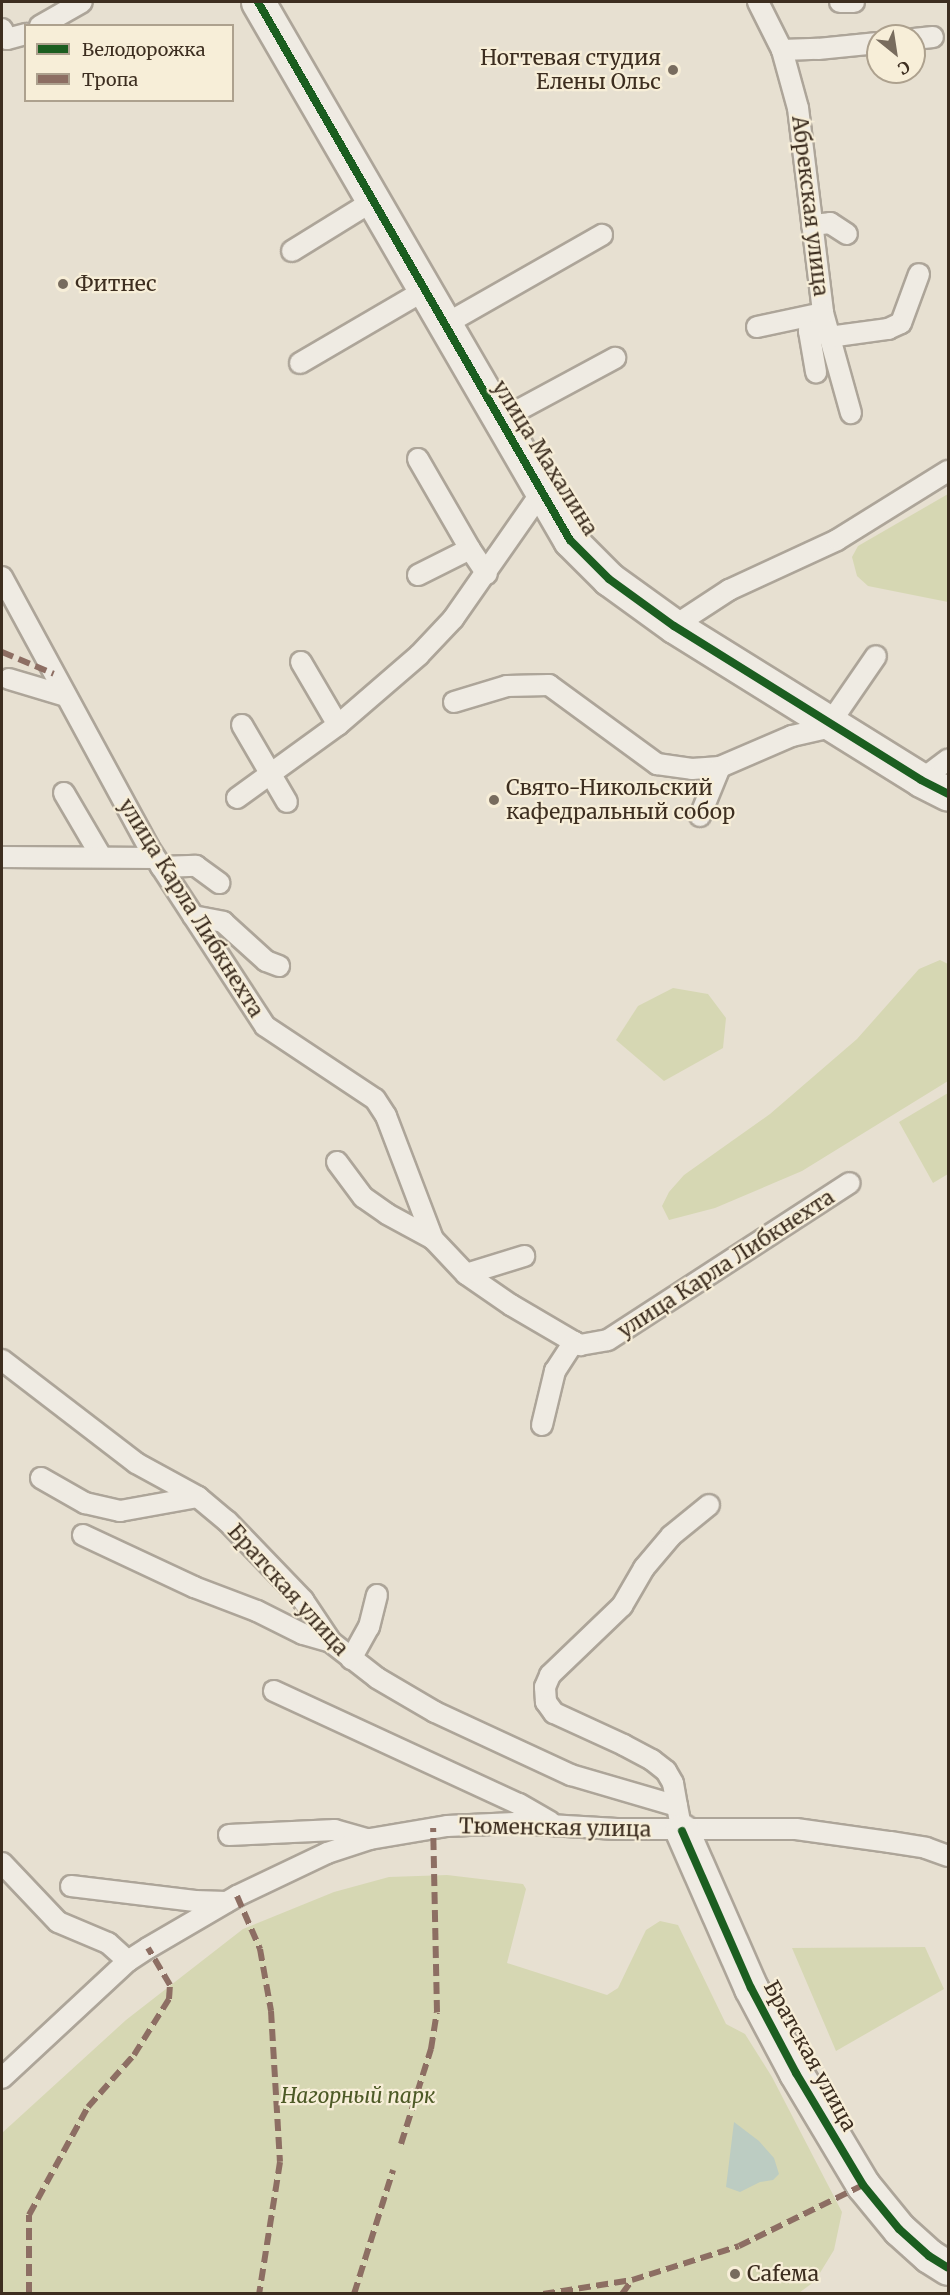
<!DOCTYPE html>
<html>
<head>
<meta charset="utf-8">
<style>
  body { margin:0 }
  #map { position:relative; width:950px; height:2295px; overflow:hidden; background:#e7e0d1; font-family:Merriweather,serif }
  div>[style] { position:absolute }
  .green>* { inset:0; background:#d6d7b3 }
  .water>* { inset:0; background:#bcccc2 }
  .roads { filter:drop-shadow(2px 0 #ada599) drop-shadow(-2px 0 #ada599) drop-shadow(0 2px #ada599) drop-shadow(0 -2px #ada599) }
  .service>* { height:20px; margin:-10px; padding:0 10px; transform-origin:10px; border-radius:10px; background:#efebe3 }
  .minor>* { height:33px; margin:-16.5px; padding:0 16.5px; transform-origin:16.5px; border-radius:16.5px; background:#efebe3 }
  .quiet>* { height:6px; margin-top:-3px; transform-origin:0; background:repeating-linear-gradient(90deg,#8d6e63 0 12px,transparent 0 18px) }
  .cycleway>* { height:8px; margin:-4px; padding:0 4px; transform-origin:4px; border-radius:4px; background:#1b5e20 }
  .dots>* { width:16px; height:16px; translate:-50% -50%; box-sizing:border-box; border:3px solid #f7eed8; border-radius:50% }
  span { translate:-50% -50%; white-space:nowrap; text-align:center; line-height:1.15; -webkit-text-stroke:4.5px #f7eed8; paint-order:stroke }
  .poi-label { font-size:21px; color:#3d2e20 }
  .right { translate:-100% -50%; text-align:right }
  .left { translate:0 -50%; text-align:left }
  .street-label { font-size:21px; color:#3d2e20 }
  .park-label { font-size:21px; color:#4d5a26; font-style:italic }
  .frame { position:absolute; inset:0; border:3px solid #3d2e20; pointer-events:none }
  .legend { position:absolute; left:24px; top:24px; width:210px; height:78px; box-sizing:border-box; background:#f7eed8; border:2px solid #ada18e; margin:0; padding:8px 10px; list-style:none; font-size:18px; color:#3d2e20 }
  .legend li { display:flex; align-items:center; gap:12px; height:30px }
  .legend b { width:30px; border:2px solid #ada18e }
  .north { position:absolute; left:866px; top:24px; width:60px; height:60px; box-sizing:border-box; background:#f7eed8; border:2px solid #ada18e; border-radius:50%; rotate:150deg; font-size:16px; font-weight:700; line-height:24px; text-align:center; color:#3d2e20 }
  .north::after { content:''; display:block; margin:auto; width:21px; height:27px; background:#786c5e; clip-path:polygon(50% 0,100% 100%,50% 72%,0 100%) }
</style>
</head>
<body>
<div id="map">
  <div class="green">
    <i style="clip-path:polygon(948px 494px,948px 602px,868px 586px,857px 576px,852px 557px,858px 546px)"></i>
    <i style="clip-path:polygon(940px 960px,948px 964px,948px 1081px,802px 1171px,715px 1208px,669px 1220px,662px 1206px,669px 1192px,684px 1175px,770px 1114px,857px 1039px,919px 969px)"></i>
    <i style="clip-path:polygon(673px 988px,708px 994px,726px 1018px,723px 1048px,664px 1081px,616px 1040px,638px 1006px)"></i>
    <i style="clip-path:polygon(948px 1093px,948px 1174px,933px 1183px,899px 1122px)"></i>
    <i style="clip-path:polygon(447px 1875px,523px 1884px,526px 1889px,507px 1963px,607px 1995px,618px 1988px,646px 1930px,660px 1921px,678px 1925px,726px 2024px,745px 2034px,772px 2077px,842px 2212px,834px 2250px,815px 2281px,799px 2293px,2px 2294px,2px 2133px,126px 2020px,243px 1929px,334px 1892px,389px 1877px)"></i>
    <i style="clip-path:polygon(925px 1947px,944px 1989px,836px 2051px,792px 1948px)"></i>
  </div>
  <div class="water">
    <i style="clip-path:polygon(734px 2122px,759px 2141px,774px 2158px,779px 2174px,773px 2180px,760px 2182px,740px 2192px,726px 2187px)"></i>
  </div>
  <div class="roads">
    <div class="service">
      <i style="left:758px;top:2px;width:54px;rotate:63.4deg"></i>
      <i style="left:782px;top:50px;width:60px;rotate:74.6deg"></i>
      <i style="left:798px;top:108px;width:207px;rotate:83deg"></i>
      <i style="left:823px;top:313px;width:104px;rotate:74.4deg"></i>
      <i style="left:840px;top:2px;width:14px"></i>
      <i style="left:40px;top:26px;width:48px;rotate:-29.7deg"></i>
      <i style="left:2px;top:29px;width:11px;rotate:63deg"></i>
      <i style="left:7px;top:39px;width:20px;rotate:-15deg"></i>
      <i style="left:914px;top:39px;width:19px;rotate:-6deg"></i>
      <i style="left:782px;top:50px;width:36px;rotate:-2deg"></i>
      <i style="left:818px;top:49px;width:60px;rotate:-5.7deg"></i>
      <i style="left:812px;top:225px;width:18px;rotate:-6deg"></i>
      <i style="left:830px;top:223px;width:20px;rotate:33deg"></i>
      <i style="left:292px;top:251px;width:95px;rotate:-31.7deg"></i>
      <i style="left:444px;top:325px;width:182px;rotate:-29.7deg"></i>
      <i style="left:757px;top:327px;width:67px;rotate:-12deg"></i>
      <i style="left:823px;top:313px;width:23px;rotate:128deg"></i>
      <i style="left:809px;top:331px;width:42px;rotate:80.3deg"></i>
      <i style="left:829px;top:337px;width:60px;rotate:-7.7deg"></i>
      <i style="left:888px;top:329px;width:14px;rotate:-25deg"></i>
      <i style="left:901px;top:323px;width:52px;rotate:-69.8deg"></i>
      <i style="left:300px;top:363px;width:145px;rotate:-30.3deg"></i>
      <i style="left:500px;top:420px;width:131px;rotate:-28.3deg"></i>
      <i style="left:418px;top:459px;width:104px;rotate:60deg"></i>
      <i style="left:470px;top:549px;width:30px;rotate:56deg"></i>
      <i style="left:418px;top:575px;width:58px;rotate:-26.6deg"></i>
      <i style="left:2px;top:577px;width:308px;rotate:61.5deg"></i>
      <i style="left:149px;top:848px;width:212px;rotate:56.9deg"></i>
      <i style="left:265px;top:1026px;width:132px;rotate:33.6deg"></i>
      <i style="left:375px;top:1099px;width:20px;rotate:57deg"></i>
      <i style="left:386px;top:1116px;width:132px;rotate:69.1deg"></i>
      <i style="left:433px;top:1239px;width:48px;rotate:46.7deg"></i>
      <i style="left:466px;top:1274px;width:55px;rotate:34.6deg"></i>
      <i style="left:511px;top:1305px;width:73px;rotate:30.4deg"></i>
      <i style="left:574px;top:1342px;width:7px;rotate:27deg"></i>
      <i style="left:580px;top:1345px;width:28px;rotate:-10deg"></i>
      <i style="left:608px;top:1340px;width:288px;rotate:-33deg"></i>
      <i style="left:674px;top:626px;width:66px;rotate:-33.2deg"></i>
      <i style="left:729px;top:590px;width:119px;rotate:-24.8deg"></i>
      <i style="left:837px;top:540px;width:131px;rotate:-31.9deg"></i>
      <i style="left:301px;top:662px;width:73px;rotate:59.6deg"></i>
      <i style="left:9px;top:679px;width:59px;rotate:16.6deg"></i>
      <i style="left:454px;top:702px;width:55px;rotate:-16.8deg"></i>
      <i style="left:507px;top:686px;width:42px;rotate:-1.4deg"></i>
      <i style="left:549px;top:685px;width:134px;rotate:36.2deg"></i>
      <i style="left:657px;top:764px;width:35px;rotate:8deg"></i>
      <i style="left:692px;top:769px;width:28px;rotate:-4deg"></i>
      <i style="left:720px;top:767px;width:78px;rotate:-23.3deg"></i>
      <i style="left:792px;top:736px;width:45px;rotate:-12.8deg"></i>
      <i style="left:830px;top:723px;width:81px;rotate:-55.5deg"></i>
      <i style="left:242px;top:725px;width:89px;rotate:59.7deg"></i>
      <i style="left:921px;top:780px;width:34px;rotate:-37deg"></i>
      <i style="left:64px;top:793px;width:73px;rotate:59.6deg"></i>
      <i style="left:237px;top:798px;width:125px;rotate:-35.9deg"></i>
      <i style="left:338px;top:725px;width:107px;rotate:-40.8deg"></i>
      <i style="left:419px;top:655px;width:50px;rotate:-46.6deg"></i>
      <i style="left:453px;top:619px;width:154px;rotate:-55.1deg"></i>
      <i style="left:700px;top:816px;width:53px;rotate:-67.8deg"></i>
      <i style="left:2px;top:857px;width:153px;rotate:0.4deg"></i>
      <i style="left:161px;top:867px;width:35px;rotate:-2deg"></i>
      <i style="left:196px;top:866px;width:29px;rotate:36deg"></i>
      <i style="left:193px;top:916px;width:31px;rotate:11deg"></i>
      <i style="left:223px;top:922px;width:58px;rotate:42.2deg"></i>
      <i style="left:266px;top:961px;width:14px;rotate:21deg"></i>
      <i style="left:337px;top:1162px;width:44px;rotate:53.4deg"></i>
      <i style="left:363px;top:1197px;width:29px;rotate:35deg"></i>
      <i style="left:387px;top:1214px;width:52px;rotate:28.5deg"></i>
      <i style="left:466px;top:1274px;width:61px;rotate:-17.2deg"></i>
      <i style="left:2px;top:1360px;width:169px;rotate:37.5deg"></i>
      <i style="left:136px;top:1463px;width:71px;rotate:28.7deg"></i>
      <i style="left:198px;top:1497px;width:38px;rotate:40deg"></i>
      <i style="left:227px;top:1521px;width:110px;rotate:46.1deg"></i>
      <i style="left:303px;top:1600px;width:50px;rotate:56.3deg"></i>
      <i style="left:331px;top:1642px;width:58px;rotate:38deg"></i>
      <i style="left:377px;top:1678px;width:67px;rotate:30.4deg"></i>
      <i style="left:435px;top:1712px;width:150px;rotate:24.9deg"></i>
      <i style="left:571px;top:1775px;width:110px;rotate:16.3deg"></i>
      <i style="left:677px;top:1806px;width:25px;rotate:79deg"></i>
      <i style="left:542px;top:1425px;width:56px;rotate:-76.5deg"></i>
      <i style="left:555px;top:1371px;width:35px;rotate:-57deg"></i>
      <i style="left:41px;top:1478px;width:51px;rotate:29.6deg"></i>
      <i style="left:85px;top:1503px;width:36px;rotate:13deg"></i>
      <i style="left:120px;top:1511px;width:79px;rotate:-10.2deg"></i>
      <i style="left:83px;top:1535px;width:123px;rotate:25.1deg"></i>
      <i style="left:194px;top:1587px;width:67px;rotate:20.9deg"></i>
      <i style="left:257px;top:1611px;width:51px;rotate:26.6deg"></i>
      <i style="left:303px;top:1634px;width:29px;rotate:16deg"></i>
      <i style="left:351px;top:1659px;width:37px;rotate:-61deg"></i>
      <i style="left:369px;top:1627px;width:33px;rotate:-76deg"></i>
      <i style="left:274px;top:1691px;width:270px;rotate:24.8deg"></i>
      <i style="left:519px;top:1804px;width:36px;rotate:30deg"></i>
      <i style="left:677px;top:1806px;width:23px;rotate:-100deg"></i>
      <i style="left:673px;top:1783px;width:14px;rotate:-120deg"></i>
      <i style="left:666px;top:1771px;width:18px;rotate:-142deg"></i>
      <i style="left:652px;top:1760px;width:32px;rotate:-152deg"></i>
      <i style="left:624px;top:1745px;width:77px;rotate:-155.4deg"></i>
      <i style="left:554px;top:1713px;width:14px;rotate:-126deg"></i>
      <i style="left:546px;top:1702px;width:15px;rotate:-94deg"></i>
      <i style="left:545px;top:1687px;width:13px;rotate:-67deg"></i>
      <i style="left:550px;top:1675px;width:100px;rotate:-43.8deg"></i>
      <i style="left:622px;top:1606px;width:44px;rotate:-59.9deg"></i>
      <i style="left:644px;top:1568px;width:42px;rotate:-49.8deg"></i>
      <i style="left:671px;top:1536px;width:49px;rotate:-39.2deg"></i>
      <i style="left:229px;top:1835px;width:106px;rotate:-2.7deg"></i>
      <i style="left:335px;top:1830px;width:33px;rotate:16deg"></i>
      <i style="left:2px;top:1863px;width:81px;rotate:46.5deg"></i>
      <i style="left:58px;top:1922px;width:54px;rotate:22.8deg"></i>
      <i style="left:108px;top:1943px;width:27px;rotate:42deg"></i>
      <i style="left:71px;top:1886px;width:125px;rotate:6.9deg"></i>
      <i style="left:195px;top:1901px;width:31px;rotate:2deg"></i>
      <i style="left:2px;top:2078px;width:172px;rotate:-42.9deg"></i>
      <i style="left:128px;top:1961px;width:24px;rotate:-33deg"></i>
      <i style="left:148px;top:1948px;width:103px;rotate:-30.3deg"></i>
      <i style="left:237px;top:1896px;width:100px;rotate:-25.5deg"></i>
      <i style="left:327px;top:1853px;width:45px;rotate:-18deg"></i>
      <i style="left:370px;top:1839px;width:78px;rotate:-9.6deg"></i>
      <i style="left:447px;top:1826px;width:68px;rotate:-2.5deg"></i>
      <i style="left:515px;top:1823px;width:102px;rotate:3.4deg"></i>
      <i style="left:617px;top:1829px;width:179px"></i>
      <i style="left:796px;top:1829px;width:95px;rotate:7.9deg"></i>
      <i style="left:890px;top:1842px;width:36px;rotate:9deg"></i>
      <i style="left:926px;top:1848px;width:23px;rotate:20deg"></i>
    </div>
    <div class="minor">
      <i style="left:258px;top:2px;width:622px;rotate:59.89deg"></i>
      <i style="left:570px;top:540px;width:55px;rotate:45deg"></i>
      <i style="left:609px;top:579px;width:80px;rotate:35.9deg"></i>
      <i style="left:674px;top:626px;width:291px;rotate:31.9deg"></i>
      <i style="left:921px;top:780px;width:30px;rotate:27deg"></i>
      <i style="left:682px;top:1831px;width:171px;rotate:66.3deg"></i>
      <i style="left:751px;top:1988px;width:96px;rotate:62.1deg"></i>
      <i style="left:796px;top:2073px;width:131px;rotate:59.1deg"></i>
      <i style="left:863px;top:2185px;width:57px;rotate:50.7deg"></i>
      <i style="left:899px;top:2229px;width:40px;rotate:42deg"></i>
      <i style="left:929px;top:2256px;width:22px;rotate:32deg"></i>
    </div>
  </div>
  <div class="quiet">
    <i style="left:2px;top:652px;width:56px;rotate:22.9deg"></i>
    <i style="left:237px;top:1896px;width:58px;rotate:66.5deg"></i>
    <i style="left:260px;top:1949px;width:63px;rotate:79.9deg"></i>
    <i style="left:271px;top:2011px;width:151px;rotate:86.6deg"></i>
    <i style="left:280px;top:2162px;width:134px;rotate:99deg"></i>
    <i style="left:401px;top:2144px;width:100px;rotate:-72.5deg"></i>
    <i style="left:431px;top:2049px;width:37px;rotate:-81deg"></i>
    <i style="left:437px;top:2012px;width:184px;rotate:-91.2deg"></i>
    <i style="left:29px;top:2294px;width:79px;rotate:-90deg"></i>
    <i style="left:29px;top:2215px;width:123px;rotate:-61.4deg"></i>
    <i style="left:88px;top:2107px;width:69px;rotate:-48.5deg"></i>
    <i style="left:134px;top:2055px;width:66px;rotate:-58deg"></i>
    <i style="left:169px;top:1999px;width:14px;rotate:-86deg"></i>
    <i style="left:170px;top:1985px;width:43px;rotate:-120.7deg"></i>
    <i style="left:354px;top:2294px;width:130px;rotate:-72.5deg"></i>
    <i style="left:543px;top:2294px;width:90px;rotate:-8.9deg"></i>
    <i style="left:632px;top:2280px;width:112px;rotate:-17.6deg"></i>
    <i style="left:739px;top:2246px;width:138px;rotate:-26.2deg"></i>
    <i style="left:622px;top:2294px;width:17px;rotate:-54deg"></i>
  </div>
  <div class="cycleway">
    <i style="left:258px;top:2px;width:622px;rotate:59.89deg"></i>
    <i style="left:570px;top:540px;width:55px;rotate:45deg"></i>
    <i style="left:609px;top:579px;width:80px;rotate:35.9deg"></i>
    <i style="left:674px;top:626px;width:291px;rotate:31.9deg"></i>
    <i style="left:921px;top:780px;width:30px;rotate:27deg"></i>
    <i style="left:682px;top:1831px;width:171px;rotate:66.3deg"></i>
    <i style="left:751px;top:1988px;width:96px;rotate:62.1deg"></i>
    <i style="left:796px;top:2073px;width:131px;rotate:59.1deg"></i>
    <i style="left:863px;top:2185px;width:57px;rotate:50.7deg"></i>
    <i style="left:899px;top:2229px;width:40px;rotate:42deg"></i>
    <i style="left:929px;top:2256px;width:22px;rotate:32deg"></i>
  </div>
  <div class="dots">
    <i style="left:673px;top:70px;background:#786c5e"></i>
    <i style="left:63px;top:284px;background:#786c5e"></i>
    <i style="left:494px;top:800px;background:#786c5e"></i>
    <i style="left:735px;top:2274px;background:#786c5e"></i>
  </div>
  <div class="poi-label">
    <span class="right" style="left:661px;top:70px">Ногтевая студия<br>Елены Ольс</span>
    <span class="left" style="left:75px;top:284px">Фитнес</span>
    <span class="left" style="left:506px;top:800px">Свято-Никольский<br>кафедральный собор</span>
    <span class="left" style="left:747px;top:2274px">Cafeма</span>
  </div>
  <div class="street-label">
    <span style="left:810px;top:206px;rotate:83deg">Абрекская улица</span>
    <span style="left:545px;top:458px;rotate:58deg">улица Махалина</span>
    <span style="left:191px;top:908px;rotate:58deg">улица Карла Либкнехта</span>
    <span style="left:726px;top:1264px;rotate:-33deg">улица Карла Либкнехта</span>
    <span style="left:288px;top:1590px;rotate:48deg">Братская улица</span>
    <span style="left:555px;top:1828px;rotate:1deg">Тюменская улица</span>
    <span style="left:810px;top:2056px;rotate:61deg">Братская улица</span>
  </div>
  <div class="park-label">
    <span style="left:358px;top:2096px">Нагорный парк</span>
  </div>
  <div class="frame"></div>
  <ul class="legend">
  <li><b style="height:8px;background:#1b5e20"></b>Велодорожка</li>
  <li><b style="height:8px;background:#8d6e63"></b>Тропа</li>
  </ul>
  <div class="north">С</div>
</div>
</body>
</html>
